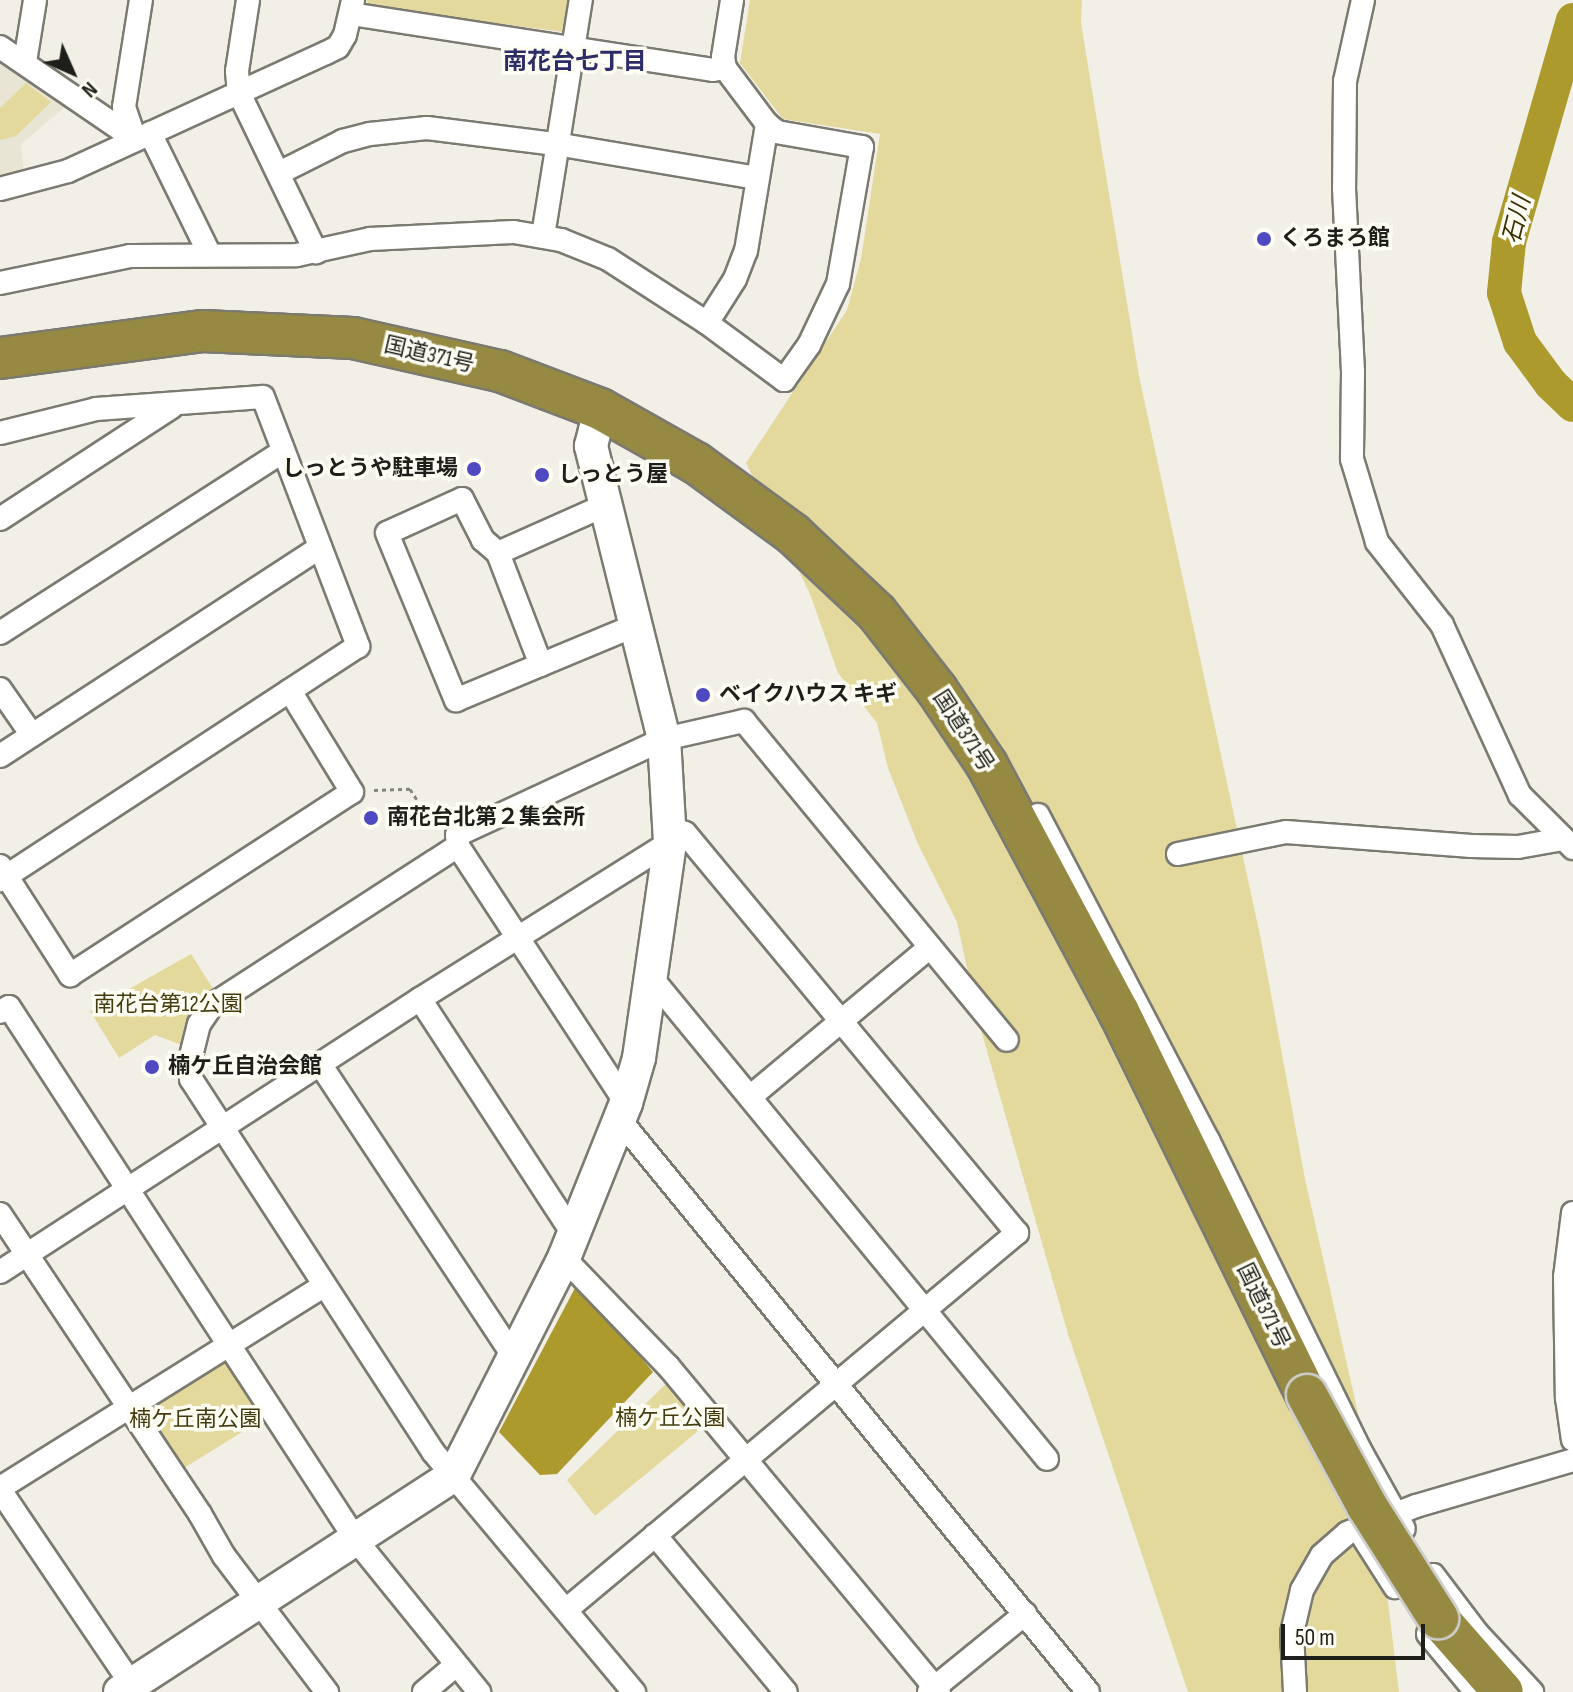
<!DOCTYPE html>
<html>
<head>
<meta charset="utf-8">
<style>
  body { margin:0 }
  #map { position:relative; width:1573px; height:1692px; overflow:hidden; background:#f1efe6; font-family:"Sofia Sans Condensed","Noto Sans JP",sans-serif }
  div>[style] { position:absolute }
  .built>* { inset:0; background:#e8e5d4 }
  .green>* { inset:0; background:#e3d99d; transform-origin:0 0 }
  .water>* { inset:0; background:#ad9a2d }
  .river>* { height:34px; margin:-17px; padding:0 17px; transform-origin:17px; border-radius:17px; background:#ad9a2d }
  .path>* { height:3px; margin-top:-1.5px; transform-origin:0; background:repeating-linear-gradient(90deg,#85847e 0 4px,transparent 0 8px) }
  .roads { filter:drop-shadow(2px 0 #7b7a71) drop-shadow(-2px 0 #7b7a71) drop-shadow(0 2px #7b7a71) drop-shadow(0 -2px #7b7a71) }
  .street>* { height:22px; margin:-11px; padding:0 11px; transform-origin:11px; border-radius:11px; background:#fff }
  .secondary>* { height:32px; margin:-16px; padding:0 16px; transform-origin:16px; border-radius:16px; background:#fff }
  .highway>* { height:40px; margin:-20px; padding:0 20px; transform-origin:20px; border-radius:20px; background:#968942 }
  .bridges { filter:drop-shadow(2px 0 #cececd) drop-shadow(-2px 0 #cececd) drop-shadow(0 2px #cececd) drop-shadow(0 -2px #cececd) }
  .highway-bridge>* { height:40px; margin:-20px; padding:0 20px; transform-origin:20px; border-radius:20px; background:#968942 }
  .dots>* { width:22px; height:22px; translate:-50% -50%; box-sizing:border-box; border:4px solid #fefdf3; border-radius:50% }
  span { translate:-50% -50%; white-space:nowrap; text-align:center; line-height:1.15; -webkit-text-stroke:7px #fefdf3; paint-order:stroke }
  .poi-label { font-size:22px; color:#1e1e1a; font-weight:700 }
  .left { translate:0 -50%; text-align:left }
  .right { translate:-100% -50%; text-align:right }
  .street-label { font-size:22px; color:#1e1e1a }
  .park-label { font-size:22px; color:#443c0f }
  .neighbourhood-label { font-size:24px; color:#2c2c66; font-weight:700 }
  .water-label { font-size:24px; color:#383002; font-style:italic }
  .north { position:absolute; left:32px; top:32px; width:80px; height:80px; -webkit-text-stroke:6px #fefdf3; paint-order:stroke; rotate:135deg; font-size:22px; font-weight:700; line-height:32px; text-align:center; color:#1e1e1a }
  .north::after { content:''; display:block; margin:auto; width:28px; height:36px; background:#1e1e1a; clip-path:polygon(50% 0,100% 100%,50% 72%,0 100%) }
  .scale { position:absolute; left:1281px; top:1624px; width:144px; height:36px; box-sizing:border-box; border:4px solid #1e1e1a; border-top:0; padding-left:10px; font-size:24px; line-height:28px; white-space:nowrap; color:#1e1e1a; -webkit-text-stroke:6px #fefdf3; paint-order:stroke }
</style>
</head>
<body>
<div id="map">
  <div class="built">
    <i style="clip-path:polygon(0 64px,65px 107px,21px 144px,24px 171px,0 177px)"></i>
  </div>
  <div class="green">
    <i style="clip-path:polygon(366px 0,570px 0,564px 32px,371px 7px)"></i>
    <i style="clip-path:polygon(750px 0,1082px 0,1081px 23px,1139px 376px,1261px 940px,1305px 1179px,1373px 1479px,1399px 1692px,1188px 1692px,1068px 1334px,979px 1023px,957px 922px,918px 844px,888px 768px,877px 723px,838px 673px,810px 594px,746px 463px,847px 310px,861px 259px,880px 134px,783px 119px,740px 63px)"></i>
    <i style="clip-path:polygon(26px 83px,51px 102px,16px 136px,0 140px,0 108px)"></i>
    <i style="clip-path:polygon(191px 954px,217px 995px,190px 1048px,155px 1035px,119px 1058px,90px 1011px)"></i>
    <i style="left:225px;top:1360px;width:70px;height:92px;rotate:58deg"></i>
    <i style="clip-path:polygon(673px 1377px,709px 1422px,595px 1516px,567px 1480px)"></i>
  </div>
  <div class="water">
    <i style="clip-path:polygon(575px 1288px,586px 1291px,653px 1372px,557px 1474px,540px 1475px,499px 1432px)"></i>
  </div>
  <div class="river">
    <i style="left:1573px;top:20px;width:231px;rotate:106.1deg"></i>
    <i style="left:1509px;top:242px;width:51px;rotate:95.6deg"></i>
    <i style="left:1504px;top:293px;width:52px;rotate:71.9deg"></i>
    <i style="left:1520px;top:342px;width:52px;rotate:53.6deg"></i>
    <i style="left:1551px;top:384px;width:30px;rotate:44deg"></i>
  </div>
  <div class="path">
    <i style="left:374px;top:790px;width:36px;rotate:-2deg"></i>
    <i style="left:410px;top:789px;width:48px;rotate:57deg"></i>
  </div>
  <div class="roads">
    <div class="street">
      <i style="left:248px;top:0;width:72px;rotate:98.8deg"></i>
      <i style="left:237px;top:71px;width:22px;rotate:85deg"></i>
      <i style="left:239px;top:93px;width:177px;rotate:64.2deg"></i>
      <i style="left:1363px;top:0;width:83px;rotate:102.5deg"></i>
      <i style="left:1345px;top:81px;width:107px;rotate:90.5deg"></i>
      <i style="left:1344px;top:188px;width:184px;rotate:87.2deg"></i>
      <i style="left:1353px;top:372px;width:87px;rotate:90.7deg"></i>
      <i style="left:1352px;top:459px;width:87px;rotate:73.2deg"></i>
      <i style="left:1377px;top:542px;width:105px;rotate:51.9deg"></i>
      <i style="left:1442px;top:625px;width:187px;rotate:65.4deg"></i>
      <i style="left:1520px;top:795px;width:75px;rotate:45deg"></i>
      <i style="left:351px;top:14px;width:366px;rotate:8.8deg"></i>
      <i style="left:713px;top:70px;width:12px;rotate:-9deg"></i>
      <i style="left:0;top:47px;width:163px;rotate:34.3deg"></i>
      <i style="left:25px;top:62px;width:63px;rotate:-80.8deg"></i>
      <i style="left:150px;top:133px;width:136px;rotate:63.8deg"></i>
      <i style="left:135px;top:139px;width:34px;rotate:-109deg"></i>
      <i style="left:124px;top:107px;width:108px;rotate:-81deg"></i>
      <i style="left:279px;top:173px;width:72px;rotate:-26.6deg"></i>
      <i style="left:343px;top:141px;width:28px;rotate:-15deg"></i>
      <i style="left:370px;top:134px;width:57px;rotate:-6deg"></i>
      <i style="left:427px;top:128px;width:130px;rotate:7.1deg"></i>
      <i style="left:556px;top:144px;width:203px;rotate:9.6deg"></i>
      <i style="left:0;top:189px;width:70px;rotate:-14.8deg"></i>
      <i style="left:68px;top:171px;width:284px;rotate:-24.6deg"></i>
      <i style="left:326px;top:53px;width:13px;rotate:-27deg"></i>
      <i style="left:338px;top:47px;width:14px;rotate:-60deg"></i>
      <i style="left:345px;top:35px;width:36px;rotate:-77deg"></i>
      <i style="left:543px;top:236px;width:239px;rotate:-80.9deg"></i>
      <i style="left:0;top:283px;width:133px;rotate:-11.7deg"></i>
      <i style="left:130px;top:256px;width:167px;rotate:-0.3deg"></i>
      <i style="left:297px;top:255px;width:75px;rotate:-12.4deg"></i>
      <i style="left:370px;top:239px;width:144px;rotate:-2.8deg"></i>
      <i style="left:514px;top:232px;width:48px;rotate:9.7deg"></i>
      <i style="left:561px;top:240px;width:51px;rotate:22deg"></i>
      <i style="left:608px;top:259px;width:118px;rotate:32.9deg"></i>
      <i style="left:707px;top:323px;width:96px;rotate:36.5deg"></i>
      <i style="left:784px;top:380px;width:43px;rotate:-54.5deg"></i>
      <i style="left:809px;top:345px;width:68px;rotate:-64.6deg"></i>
      <i style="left:838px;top:284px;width:139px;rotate:-80.1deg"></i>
      <i style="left:862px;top:147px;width:86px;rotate:-170deg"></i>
      <i style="left:777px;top:132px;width:13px;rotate:-141deg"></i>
      <i style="left:767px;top:124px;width:70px;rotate:-126.9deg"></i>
      <i style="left:725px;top:68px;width:11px;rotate:-100deg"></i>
      <i style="left:723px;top:57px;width:58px;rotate:-81deg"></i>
      <i style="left:707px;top:323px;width:52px;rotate:-57.5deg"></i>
      <i style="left:735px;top:279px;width:30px;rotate:-69deg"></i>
      <i style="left:746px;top:251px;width:129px;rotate:-80.6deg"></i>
      <i style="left:0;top:433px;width:99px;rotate:-14deg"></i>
      <i style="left:96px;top:409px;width:167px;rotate:-4.1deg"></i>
      <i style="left:263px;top:397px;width:267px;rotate:69.1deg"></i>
      <i style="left:358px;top:646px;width:428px;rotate:146.8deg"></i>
      <i style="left:608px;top:504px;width:120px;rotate:156deg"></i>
      <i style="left:498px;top:553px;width:20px;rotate:-139deg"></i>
      <i style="left:483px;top:540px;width:46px;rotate:-117.1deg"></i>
      <i style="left:462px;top:499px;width:82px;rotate:155.6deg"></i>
      <i style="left:387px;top:533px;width:181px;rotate:67.6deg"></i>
      <i style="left:456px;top:700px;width:195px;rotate:-22.6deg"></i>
      <i style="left:0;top:519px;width:205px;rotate:-33.1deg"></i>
      <i style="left:498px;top:553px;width:120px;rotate:69deg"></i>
      <i style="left:0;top:633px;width:336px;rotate:-32.7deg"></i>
      <i style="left:0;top:689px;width:56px;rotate:55.2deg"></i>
      <i style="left:0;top:756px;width:382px;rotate:-33.1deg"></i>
      <i style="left:1038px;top:815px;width:367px;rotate:62.4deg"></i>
      <i style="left:1208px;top:1140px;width:345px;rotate:63.9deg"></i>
      <i style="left:1360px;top:1450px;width:90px;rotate:60.9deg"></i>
      <i style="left:458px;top:846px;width:293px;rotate:147.1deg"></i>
      <i style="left:212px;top:1005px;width:23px;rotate:124deg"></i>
      <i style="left:199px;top:1024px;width:33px;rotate:104deg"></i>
      <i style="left:191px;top:1056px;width:23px;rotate:90deg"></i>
      <i style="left:191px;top:1079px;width:446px;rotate:57deg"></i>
      <i style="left:434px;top:1453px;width:312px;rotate:50.1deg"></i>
      <i style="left:1178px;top:854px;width:110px;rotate:-11.5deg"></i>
      <i style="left:1286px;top:832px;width:186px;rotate:4.3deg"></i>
      <i style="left:1471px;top:846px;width:47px;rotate:1.2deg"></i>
      <i style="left:1518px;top:847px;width:46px;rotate:-10.1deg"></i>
      <i style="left:0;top:866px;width:130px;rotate:57.3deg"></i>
      <i style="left:70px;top:975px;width:336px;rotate:-33deg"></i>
      <i style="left:352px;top:792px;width:119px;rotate:-121.5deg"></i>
      <i style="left:650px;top:976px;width:625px;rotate:50.58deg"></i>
      <i style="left:420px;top:999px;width:282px;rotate:56.9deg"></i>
      <i style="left:0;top:1012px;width:10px;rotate:-29deg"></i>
      <i style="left:9px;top:1007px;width:636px;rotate:56.93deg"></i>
      <i style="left:356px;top:1540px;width:196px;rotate:51deg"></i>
      <i style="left:320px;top:1064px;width:354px;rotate:56.5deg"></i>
      <i style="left:750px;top:1097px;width:233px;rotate:-39.8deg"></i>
      <i style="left:626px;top:1103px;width:307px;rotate:-123.2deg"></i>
      <i style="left:458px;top:846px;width:11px;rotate:-95deg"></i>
      <i style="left:457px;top:835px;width:228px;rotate:-24.9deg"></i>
      <i style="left:664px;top:739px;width:82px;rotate:-12.7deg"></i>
      <i style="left:744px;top:721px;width:413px;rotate:50.5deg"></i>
      <i style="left:619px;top:1119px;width:740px;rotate:50.7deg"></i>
      <i style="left:1573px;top:1213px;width:64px;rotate:97.1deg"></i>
      <i style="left:1565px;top:1277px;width:121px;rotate:89.1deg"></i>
      <i style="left:1567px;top:1398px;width:42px;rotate:81.9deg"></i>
      <i style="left:0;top:1214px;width:361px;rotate:56.3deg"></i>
      <i style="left:200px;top:1514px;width:48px;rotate:60.3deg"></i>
      <i style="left:224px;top:1556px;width:171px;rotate:52.9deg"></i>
      <i style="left:564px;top:1258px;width:150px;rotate:46.1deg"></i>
      <i style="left:668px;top:1366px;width:424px;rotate:50.3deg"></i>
      <i style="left:0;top:1272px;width:501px;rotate:-33.02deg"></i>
      <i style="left:420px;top:999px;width:295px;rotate:-32.1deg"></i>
      <i style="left:0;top:1488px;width:381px;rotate:-32deg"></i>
      <i style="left:0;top:1490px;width:244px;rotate:55.9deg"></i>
      <i style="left:1358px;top:1529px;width:69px;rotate:57.5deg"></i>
      <i style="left:655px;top:1535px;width:204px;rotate:50.2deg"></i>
      <i style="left:1433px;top:1575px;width:73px;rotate:52.8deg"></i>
      <i style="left:1477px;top:1633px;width:81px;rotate:47deg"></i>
      <i style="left:566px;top:1610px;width:588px;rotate:-39.89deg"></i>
      <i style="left:1017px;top:1233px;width:520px;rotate:-129.69deg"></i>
      <i style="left:685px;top:833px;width:17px;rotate:-159deg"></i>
      <i style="left:1428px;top:1634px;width:75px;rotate:50.4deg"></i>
      <i style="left:424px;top:1692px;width:42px;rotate:-40.2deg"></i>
      <i style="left:929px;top:1692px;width:124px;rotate:-39.1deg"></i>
      <i style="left:1295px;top:1692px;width:59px;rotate:-92.9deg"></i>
      <i style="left:1292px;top:1633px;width:44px;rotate:-76.9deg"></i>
      <i style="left:1302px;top:1590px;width:40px;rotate:-60.3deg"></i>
      <i style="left:1322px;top:1555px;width:33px;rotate:-41deg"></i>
      <i style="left:1347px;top:1533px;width:74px;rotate:-21.4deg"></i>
      <i style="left:1416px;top:1506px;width:164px;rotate:-16.3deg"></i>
    </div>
    <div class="secondary">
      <i style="left:120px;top:1692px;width:398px;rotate:-33deg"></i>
      <i style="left:454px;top:1475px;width:243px;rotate:-63.1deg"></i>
      <i style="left:564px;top:1258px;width:167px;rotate:-68.2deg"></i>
      <i style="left:626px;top:1103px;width:47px;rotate:-73.9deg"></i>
      <i style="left:639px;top:1058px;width:218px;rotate:-81.8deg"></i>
      <i style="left:670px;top:842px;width:103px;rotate:-93.3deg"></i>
      <i style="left:664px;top:739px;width:302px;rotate:-104deg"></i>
      <i style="left:591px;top:446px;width:38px;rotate:-76deg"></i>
    </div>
    <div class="highway">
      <i style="left:0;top:358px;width:205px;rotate:-7.6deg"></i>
      <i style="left:203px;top:331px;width:150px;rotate:2.7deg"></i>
      <i style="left:353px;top:338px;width:151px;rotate:12.7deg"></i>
      <i style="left:500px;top:371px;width:107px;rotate:20.8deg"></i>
      <i style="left:600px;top:409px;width:110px;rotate:29.4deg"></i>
      <i style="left:696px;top:463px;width:120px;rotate:36.2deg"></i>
      <i style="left:793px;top:534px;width:115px;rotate:43.2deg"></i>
      <i style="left:877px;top:613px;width:98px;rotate:52.1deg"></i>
      <i style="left:937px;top:690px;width:90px;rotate:56.3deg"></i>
      <i style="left:987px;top:765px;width:280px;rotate:61.9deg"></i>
      <i style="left:1119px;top:1012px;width:427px;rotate:63.9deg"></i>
      <i style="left:1438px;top:1618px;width:98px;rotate:48.7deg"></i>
    </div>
  </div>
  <div class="bridges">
    <div class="highway-bridge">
      <i style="left:1307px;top:1395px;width:126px;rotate:61.6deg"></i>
      <i style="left:1367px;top:1506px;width:133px;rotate:57.6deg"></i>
    </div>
  </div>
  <div class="dots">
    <i style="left:1264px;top:239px;background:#4f4ac1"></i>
    <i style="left:474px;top:469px;background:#4f4ac1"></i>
    <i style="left:542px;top:475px;background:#4f4ac1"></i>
    <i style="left:703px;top:695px;background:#4f4ac1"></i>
    <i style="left:371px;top:818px;background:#4f4ac1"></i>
    <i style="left:152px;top:1067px;background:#4f4ac1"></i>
  </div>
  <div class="poi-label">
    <span class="left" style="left:1280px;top:239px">くろまろ館</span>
    <span class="right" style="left:458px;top:469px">しっとうや駐車場</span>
    <span class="left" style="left:558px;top:475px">しっとう屋</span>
    <span class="left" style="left:719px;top:695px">ベイクハウス キギ</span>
    <span class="left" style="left:387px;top:818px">南花台北第２集会所</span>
    <span class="left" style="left:168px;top:1067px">楠ケ丘自治会館</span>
  </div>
  <div class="street-label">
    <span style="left:429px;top:355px;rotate:13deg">国道371号</span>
    <span style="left:963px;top:731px;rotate:57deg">国道371号</span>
    <span style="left:1263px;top:1306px;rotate:64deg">国道371号</span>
  </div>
  <div class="park-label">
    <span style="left:168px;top:1005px">南花台第12公園</span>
    <span style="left:670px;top:1419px">楠ケ丘公園</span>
    <span style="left:195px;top:1420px">楠ケ丘南公園</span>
  </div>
  <div class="neighbourhood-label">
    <span style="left:575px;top:62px">南花台七丁目</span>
  </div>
  <div class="water-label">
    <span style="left:1517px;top:220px;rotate:-76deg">石川</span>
  </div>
  <div class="north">N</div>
  <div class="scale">50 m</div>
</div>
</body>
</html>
